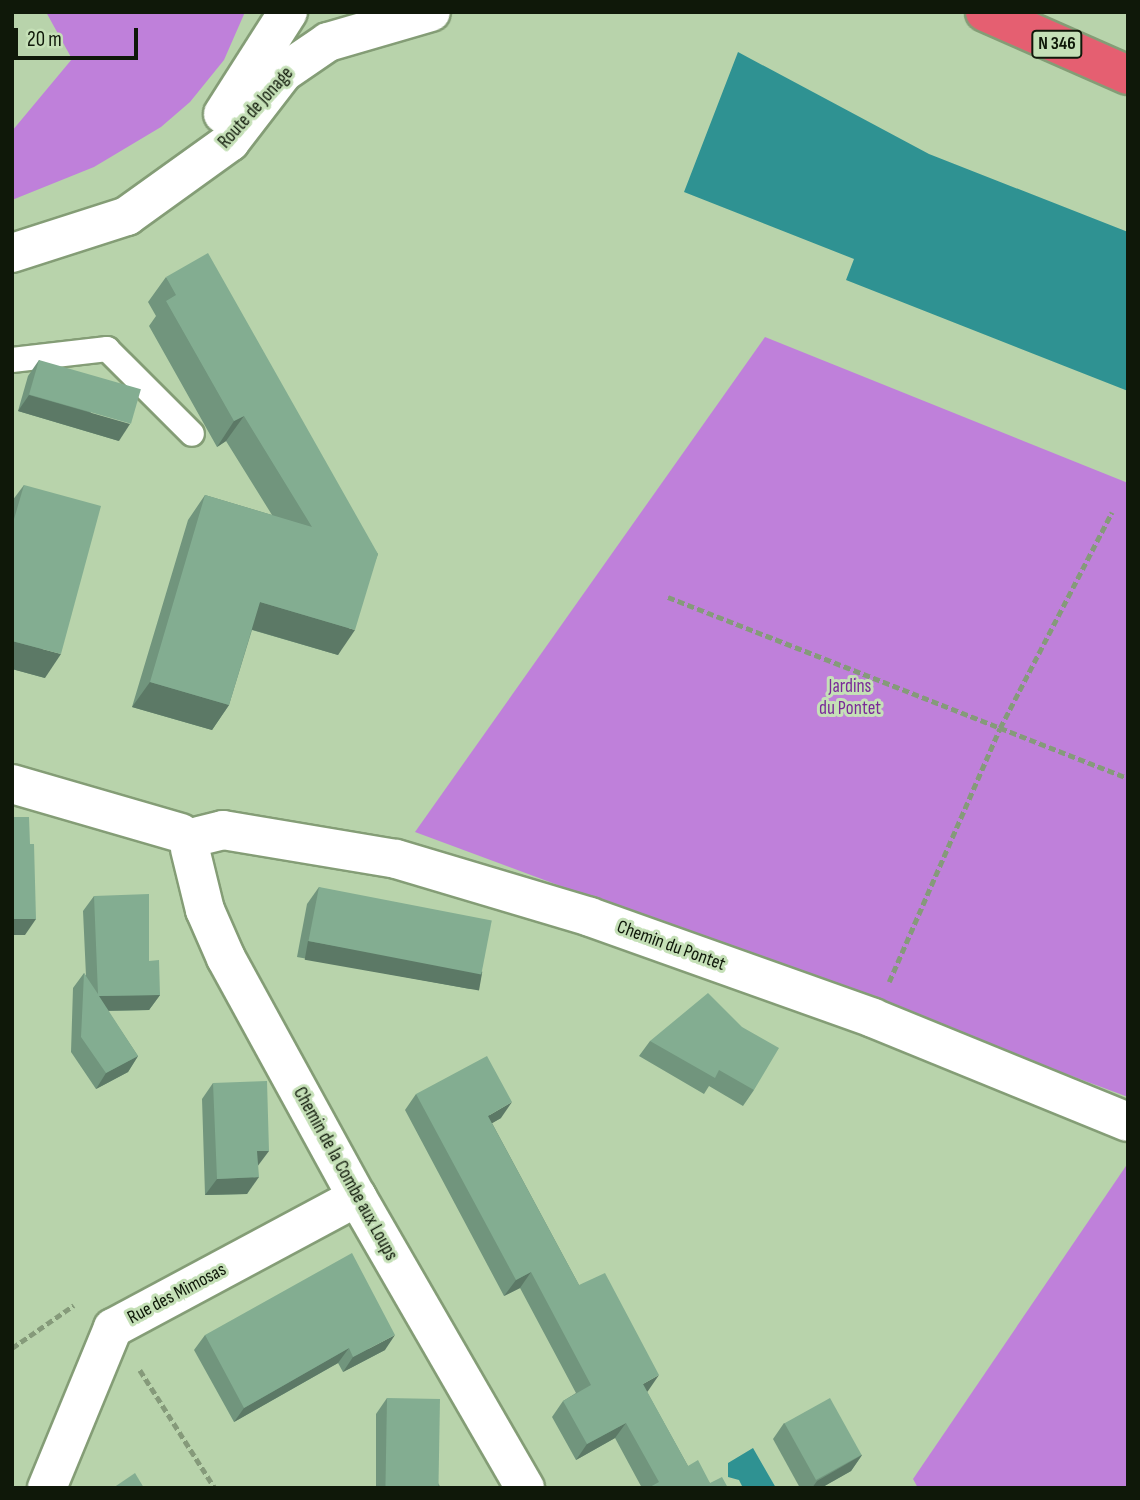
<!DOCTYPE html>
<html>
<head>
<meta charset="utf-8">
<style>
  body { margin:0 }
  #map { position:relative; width:1140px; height:1500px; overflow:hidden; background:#b8d3ab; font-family:"Sofia Sans Condensed",sans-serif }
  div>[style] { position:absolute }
  .green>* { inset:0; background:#bf80da }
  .water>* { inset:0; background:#2f9292 }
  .path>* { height:4.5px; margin-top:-2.25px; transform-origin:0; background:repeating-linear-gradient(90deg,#859a7a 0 7px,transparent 0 10.5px) }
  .roads { filter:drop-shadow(2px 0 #849d76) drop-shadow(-2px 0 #849d76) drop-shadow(0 2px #849d76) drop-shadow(0 -2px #849d76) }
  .lane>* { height:24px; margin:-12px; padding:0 12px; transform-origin:12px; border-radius:12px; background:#fff }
  .street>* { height:38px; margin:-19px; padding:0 19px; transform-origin:19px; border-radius:19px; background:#fff }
  .secondary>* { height:38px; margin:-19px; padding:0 19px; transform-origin:19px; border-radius:19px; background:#fff }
  .highway>* { height:38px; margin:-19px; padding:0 19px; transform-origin:19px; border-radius:19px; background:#e55f71 }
  .wall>* { inset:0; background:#71957d }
  .shaded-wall>* { inset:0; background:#5c7966; transform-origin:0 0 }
  .building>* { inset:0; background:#83ad91; transform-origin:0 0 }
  span { translate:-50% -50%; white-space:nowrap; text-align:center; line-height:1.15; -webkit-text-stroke:6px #c5e0b7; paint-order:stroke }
  .shield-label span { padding:2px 5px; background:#c5e0b7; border:2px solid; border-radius:5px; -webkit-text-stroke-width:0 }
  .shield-label { font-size:18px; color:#0f1809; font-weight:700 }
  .street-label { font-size:19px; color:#0f1809 }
  .park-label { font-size:19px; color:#7a2998 }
  .frame { position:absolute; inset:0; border:14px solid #0f1809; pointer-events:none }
  .scale { position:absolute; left:14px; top:28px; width:124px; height:32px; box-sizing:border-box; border:4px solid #0f1809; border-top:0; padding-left:9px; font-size:21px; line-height:24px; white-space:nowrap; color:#0f1809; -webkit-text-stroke:5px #c5e0b7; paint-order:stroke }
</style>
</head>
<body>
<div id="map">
  <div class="green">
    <i style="clip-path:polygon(46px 12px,245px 12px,224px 60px,190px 102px,161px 127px,94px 167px,12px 200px,12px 131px,72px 59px)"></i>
    <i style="clip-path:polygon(765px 337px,1128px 483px,1128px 1097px,415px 832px)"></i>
    <i style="clip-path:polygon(1128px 1163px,1128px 1488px,918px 1488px,913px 1479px)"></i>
  </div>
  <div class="water">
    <i style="clip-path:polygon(738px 52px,929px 154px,1128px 232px,1128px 391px,846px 280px,854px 259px,684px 192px)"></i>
    <i style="clip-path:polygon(753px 1448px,776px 1488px,743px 1488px,739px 1480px,728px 1477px,728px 1463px)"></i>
  </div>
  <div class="path">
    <i style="left:668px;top:597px;width:494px;rotate:21.5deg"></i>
    <i style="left:889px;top:982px;width:277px;rotate:-66.4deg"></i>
    <i style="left:1000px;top:728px;width:243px;rotate:-62.6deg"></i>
    <i style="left:12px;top:1348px;width:75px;rotate:-34.7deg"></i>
    <i style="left:140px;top:1370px;width:140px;rotate:57.6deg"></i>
  </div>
  <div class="roads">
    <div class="lane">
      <i style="left:12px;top:360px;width:96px;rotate:-6.6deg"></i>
      <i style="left:107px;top:349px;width:120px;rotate:45deg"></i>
    </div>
    <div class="street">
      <i style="left:12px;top:784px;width:176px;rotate:16.2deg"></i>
      <i style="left:199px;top:836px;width:25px;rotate:-14deg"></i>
      <i style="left:223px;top:830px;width:175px;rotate:9.5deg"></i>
      <i style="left:396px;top:859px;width:202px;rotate:16.6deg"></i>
      <i style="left:590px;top:917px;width:300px;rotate:19.6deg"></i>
      <i style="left:873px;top:1018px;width:275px;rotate:22.2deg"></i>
      <i style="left:190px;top:849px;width:63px;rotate:76.2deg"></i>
      <i style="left:205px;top:910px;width:52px;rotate:66.4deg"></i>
      <i style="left:226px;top:958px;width:273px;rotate:61.3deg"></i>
      <i style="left:357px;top:1197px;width:336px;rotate:60deg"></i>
      <i style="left:47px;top:1488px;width:173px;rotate:-67.6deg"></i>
      <i style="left:113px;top:1328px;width:277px;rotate:-28.2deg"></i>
    </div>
    <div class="secondary">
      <i style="left:223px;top:114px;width:121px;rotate:-57.5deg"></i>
      <i style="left:12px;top:253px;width:121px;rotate:-17.8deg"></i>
      <i style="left:127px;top:216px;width:127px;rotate:-35.7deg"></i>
      <i style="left:230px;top:142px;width:88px;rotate:-52.4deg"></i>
      <i style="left:284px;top:72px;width:53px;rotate:-34.3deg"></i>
      <i style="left:328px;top:42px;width:107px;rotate:-16.2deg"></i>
    </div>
    <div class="highway">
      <i style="left:985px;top:12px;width:156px;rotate:23.8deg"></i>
    </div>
  </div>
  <div class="wall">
    <i style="clip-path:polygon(166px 277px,378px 554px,338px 655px,252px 630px,229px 705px,212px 730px,132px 707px,188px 520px,205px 495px,272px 515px,226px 441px,217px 447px,149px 326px,156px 316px,148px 302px)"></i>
    <i style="clip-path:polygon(39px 360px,119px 441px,18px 411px,28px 376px)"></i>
    <i style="clip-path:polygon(24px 485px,45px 678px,12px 669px,12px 501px)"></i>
    <i style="clip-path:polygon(319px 887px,482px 973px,470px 989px,297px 957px,307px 904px)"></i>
    <i style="clip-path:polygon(94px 896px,149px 961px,160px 995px,149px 1010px,108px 1011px,138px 1056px,128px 1072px,96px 1089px,71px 1052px,73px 988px,84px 973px,86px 976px,83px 911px)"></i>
    <i style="clip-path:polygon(742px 1027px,754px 1090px,743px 1106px,709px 1086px,704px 1094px,639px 1056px,650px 1041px)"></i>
    <i style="clip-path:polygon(213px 1083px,258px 1166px,247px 1194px,205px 1195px,202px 1099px)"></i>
    <i style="clip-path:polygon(416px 1094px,501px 1118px,492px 1123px,579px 1285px,648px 1391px,647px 1392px,688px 1466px,710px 1483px,728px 1488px,642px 1488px,615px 1438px,576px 1460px,552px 1417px,563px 1401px,576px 1393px,520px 1288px,504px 1296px,405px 1110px)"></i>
    <i style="clip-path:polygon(205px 1335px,385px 1350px,343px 1372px,338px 1363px,234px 1422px,194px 1350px)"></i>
    <i style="clip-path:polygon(387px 1398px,441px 1488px,376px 1488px,376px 1414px)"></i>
    <i style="clip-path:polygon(784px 1423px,862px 1455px,851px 1471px,821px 1488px,800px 1488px,773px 1439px)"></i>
  </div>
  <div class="shaded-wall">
    <i style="clip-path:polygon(29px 395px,130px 424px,119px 441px,18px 411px)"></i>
    <i style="clip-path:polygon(244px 416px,226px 441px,217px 447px,234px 421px)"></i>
    <i style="clip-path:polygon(260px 602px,355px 630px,338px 655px,243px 627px)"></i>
    <i style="clip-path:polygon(12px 641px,61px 654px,45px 678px,12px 669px)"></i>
    <i style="clip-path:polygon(150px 682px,229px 705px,212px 730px,132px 707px)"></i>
    <i style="clip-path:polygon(12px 919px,36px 919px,25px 935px,12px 935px)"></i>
    <i style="left:308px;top:941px;width:177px;height:19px;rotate:10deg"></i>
    <i style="clip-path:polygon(160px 995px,149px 1010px,88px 1011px,99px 996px)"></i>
    <i style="clip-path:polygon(138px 1056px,128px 1072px,96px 1089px,106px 1073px)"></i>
    <i style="clip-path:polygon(512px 1102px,501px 1118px,477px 1132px,488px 1116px)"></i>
    <i style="clip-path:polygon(257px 1151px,269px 1151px,257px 1167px)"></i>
    <i style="clip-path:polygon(259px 1177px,247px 1194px,205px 1195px,217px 1179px)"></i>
    <i style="clip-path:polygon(531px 1272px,520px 1288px,504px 1296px,516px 1280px)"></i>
    <i style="clip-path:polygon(395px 1335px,385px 1350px,343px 1372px,353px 1357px)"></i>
    <i style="clip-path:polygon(349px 1348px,338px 1363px,234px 1422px,244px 1408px)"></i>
    <i style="clip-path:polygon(659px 1375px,648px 1391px,631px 1400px,643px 1384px)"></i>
    <i style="clip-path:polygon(626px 1423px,615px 1438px,576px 1460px,587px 1444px)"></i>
    <i style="clip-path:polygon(862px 1455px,851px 1471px,821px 1488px,812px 1488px,817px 1481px)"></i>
  </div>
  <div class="building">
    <i style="clip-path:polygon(208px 253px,378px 554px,355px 630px,260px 602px,229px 705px,150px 682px,205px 495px,312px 527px,244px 416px,234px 421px,166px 301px,176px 295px,166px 277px)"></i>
    <i style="left:39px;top:360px;width:106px;height:36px;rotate:16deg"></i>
    <i style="clip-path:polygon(24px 485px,101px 506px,61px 654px,12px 641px,12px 526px)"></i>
    <i style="clip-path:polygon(12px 817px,29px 817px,30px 844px,34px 844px,36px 919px,12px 919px)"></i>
    <i style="left:319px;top:887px;width:176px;height:55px;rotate:11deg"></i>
    <i style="clip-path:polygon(149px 894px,149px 961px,159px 960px,160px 995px,99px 996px,138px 1056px,106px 1073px,81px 1037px,84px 973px,98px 994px,94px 896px)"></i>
    <i style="clip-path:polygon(708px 993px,742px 1027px,779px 1048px,754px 1090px,719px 1070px,715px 1078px,650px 1041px)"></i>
    <i style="clip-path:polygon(487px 1056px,512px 1102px,488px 1116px,579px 1285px,605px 1273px,659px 1375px,643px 1384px,688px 1466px,698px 1460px,710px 1483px,722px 1477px,728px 1488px,648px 1488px,659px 1482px,626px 1423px,587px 1444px,563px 1401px,591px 1385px,531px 1272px,516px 1280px,416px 1094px)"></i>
    <i style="clip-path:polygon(267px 1081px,269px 1151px,257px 1151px,259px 1177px,217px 1179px,213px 1083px)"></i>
    <i style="clip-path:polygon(352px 1253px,395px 1335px,353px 1357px,349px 1348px,244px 1408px,205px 1335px)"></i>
    <i style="left:387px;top:1398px;width:53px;height:90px;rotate:1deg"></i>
    <i style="left:830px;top:1398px;width:65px;height:52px;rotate:61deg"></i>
    <i style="clip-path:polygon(135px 1473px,144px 1488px,113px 1488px)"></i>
  </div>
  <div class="shield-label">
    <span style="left:1057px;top:44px">N 346</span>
  </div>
  <div class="street-label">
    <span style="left:256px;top:108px;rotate:-48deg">Route de Jonage</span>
    <span style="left:671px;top:946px;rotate:20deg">Chemin du Pontet</span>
    <span style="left:345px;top:1174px;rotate:61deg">Chemin de la Combe aux Loups</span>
    <span style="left:177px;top:1294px;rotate:-28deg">Rue des Mimosas</span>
  </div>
  <div class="park-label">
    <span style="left:850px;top:698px">Jardins<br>du Pontet</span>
  </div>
  <div class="frame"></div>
  <div class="scale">20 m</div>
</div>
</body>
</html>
